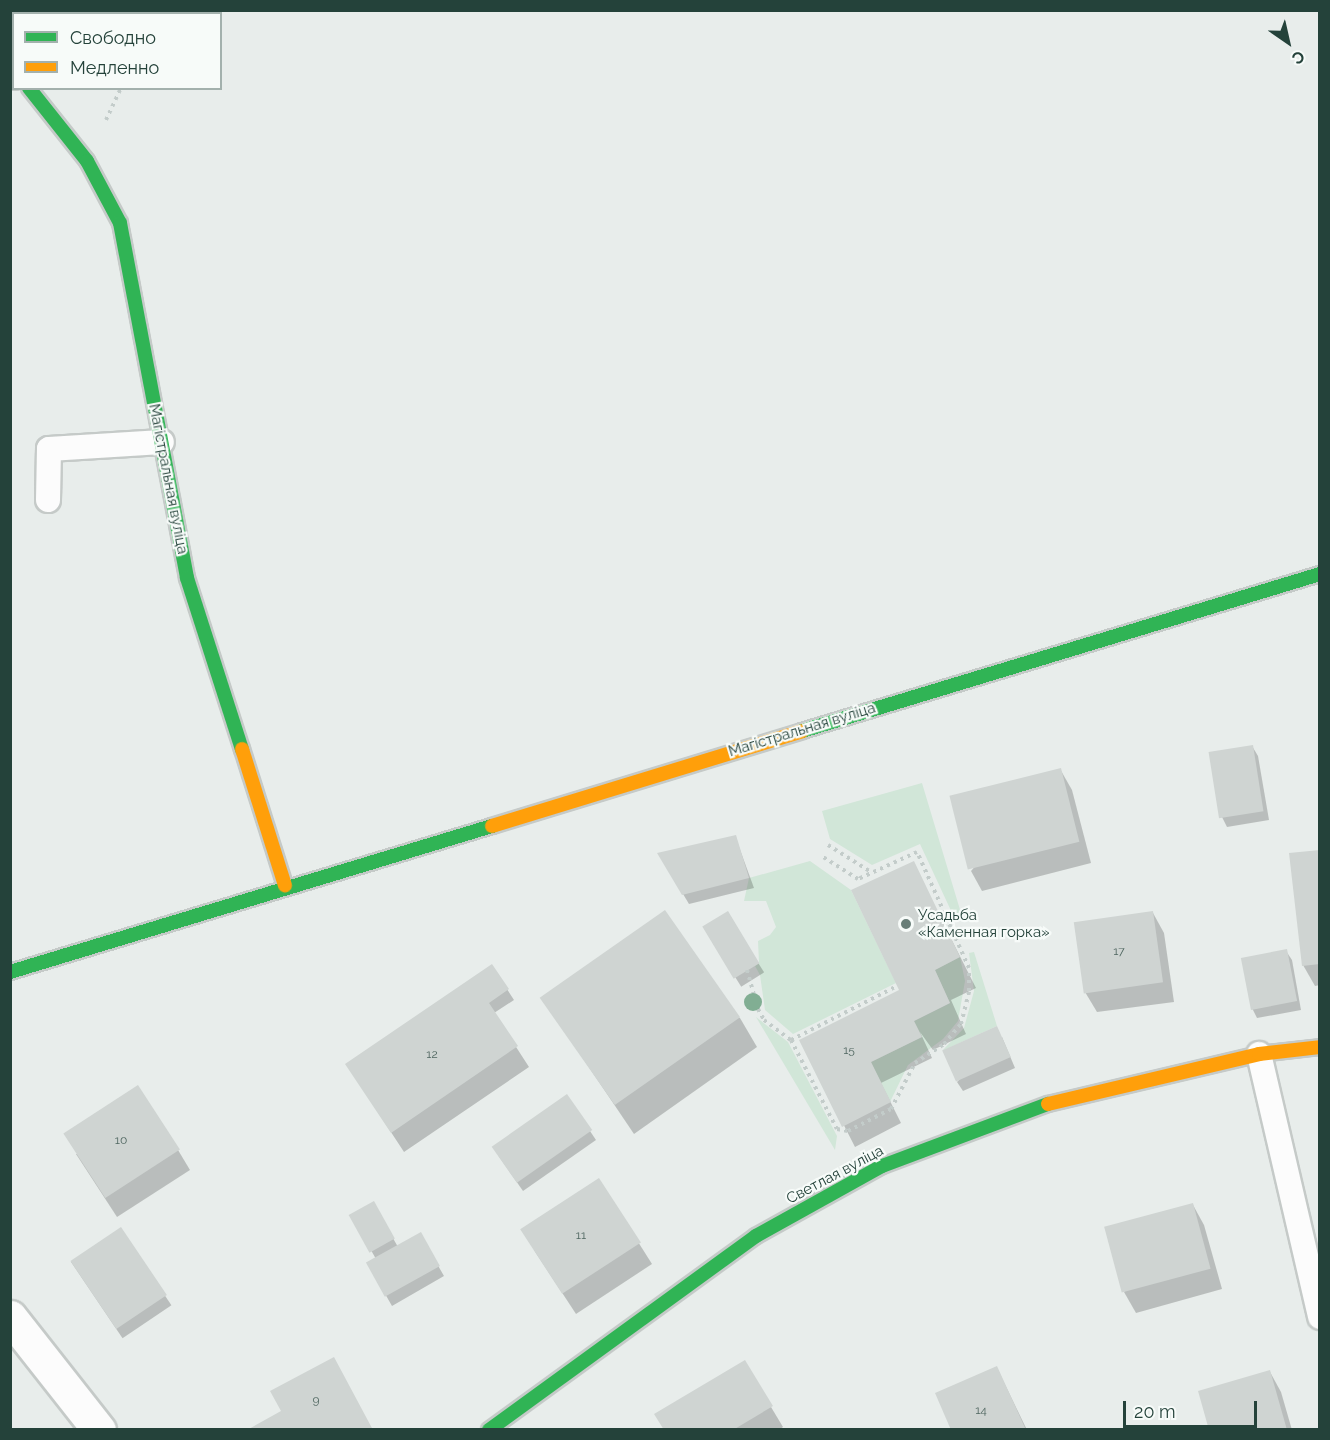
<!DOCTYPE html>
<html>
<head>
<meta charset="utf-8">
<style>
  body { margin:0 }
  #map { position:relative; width:1330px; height:1440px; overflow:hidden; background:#e8edeb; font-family:Raleway,sans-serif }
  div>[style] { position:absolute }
  .green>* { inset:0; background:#d1e6d8 }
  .shadow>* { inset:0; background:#0003; transform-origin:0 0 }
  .building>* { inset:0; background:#cfd4d2; transform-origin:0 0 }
  .path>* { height:4px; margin-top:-2px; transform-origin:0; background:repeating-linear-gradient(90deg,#c3ccca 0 3px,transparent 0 7.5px) }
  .roads { filter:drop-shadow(2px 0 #c5cac8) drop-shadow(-2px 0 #c5cac8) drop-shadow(0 2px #c5cac8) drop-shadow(0 -2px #c5cac8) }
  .lane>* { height:24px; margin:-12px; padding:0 12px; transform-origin:12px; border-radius:12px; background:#fcfcfc }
  .street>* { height:33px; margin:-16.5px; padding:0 16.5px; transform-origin:16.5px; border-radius:16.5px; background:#fcfcfc }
  .fast>* { height:14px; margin:-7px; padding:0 7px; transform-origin:7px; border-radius:7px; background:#30b455 }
  .slow>* { height:14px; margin:-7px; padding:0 7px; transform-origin:7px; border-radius:7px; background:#ff9f0a }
  .trees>* { width:18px; height:18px; margin:-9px; border-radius:50%; background:#81ae93 }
  .dots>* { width:16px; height:16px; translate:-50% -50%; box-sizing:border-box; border:3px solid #f7fbf9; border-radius:50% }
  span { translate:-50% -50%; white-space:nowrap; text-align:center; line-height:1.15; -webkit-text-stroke:4.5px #f7fbf9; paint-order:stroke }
  .number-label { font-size:12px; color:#506761 }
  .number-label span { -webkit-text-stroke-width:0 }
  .street-label { font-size:15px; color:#24423a }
  .poi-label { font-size:15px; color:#24423a }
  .left { translate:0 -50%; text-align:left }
  .frame { position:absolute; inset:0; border:12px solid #24423a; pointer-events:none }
  .legend { position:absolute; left:12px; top:12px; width:210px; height:78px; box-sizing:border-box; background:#f7fbf9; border:2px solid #a3b1ad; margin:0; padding:8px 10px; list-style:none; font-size:18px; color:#24423a }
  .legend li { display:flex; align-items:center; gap:12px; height:30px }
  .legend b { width:30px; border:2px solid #a3b1ad }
  .north { position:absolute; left:1258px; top:12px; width:60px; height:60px; -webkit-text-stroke:4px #f7fbf9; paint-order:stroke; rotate:146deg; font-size:16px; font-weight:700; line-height:24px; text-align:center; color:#24423a }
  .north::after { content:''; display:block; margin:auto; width:21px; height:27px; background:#24423a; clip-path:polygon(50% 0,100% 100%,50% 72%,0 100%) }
  .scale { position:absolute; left:1123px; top:1401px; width:134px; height:27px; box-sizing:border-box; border:3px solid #24423a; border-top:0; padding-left:8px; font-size:18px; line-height:21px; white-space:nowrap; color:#24423a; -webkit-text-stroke:4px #f7fbf9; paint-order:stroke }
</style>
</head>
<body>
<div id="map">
  <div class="green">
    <i style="clip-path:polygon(922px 783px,961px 913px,953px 915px,920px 844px,872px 865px,830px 839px,822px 811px)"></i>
    <i style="clip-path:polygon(810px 861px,851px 890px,896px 983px,793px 1034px,765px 1010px,760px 975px,755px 966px,759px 963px,758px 941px,770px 935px,776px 927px,766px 901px,744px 901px,749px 878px)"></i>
    <i style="clip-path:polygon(974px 952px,997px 1026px,942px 1051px,964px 1028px,974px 991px,969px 953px)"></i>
    <i style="clip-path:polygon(960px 957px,965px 981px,958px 1021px,943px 1039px,908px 1065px,890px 1102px,871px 1062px,922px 1037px,914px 1021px,950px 1003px,935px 970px)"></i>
    <i style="clip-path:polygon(756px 1017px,788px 1042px,837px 1136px,835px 1150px)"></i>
  </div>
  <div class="shadow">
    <i style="clip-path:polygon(1252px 746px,1258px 756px,1269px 820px,1227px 827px,1222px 817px)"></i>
    <i style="clip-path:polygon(1060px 769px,1072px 790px,1091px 863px,982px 891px,971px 871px)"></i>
    <i style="clip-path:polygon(735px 836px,754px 888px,689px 904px,659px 854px)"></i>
    <i style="clip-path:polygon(1320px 852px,1320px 985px,1315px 986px,1303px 965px)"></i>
    <i style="clip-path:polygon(913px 863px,976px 988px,951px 1000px,966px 1034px,933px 1050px,920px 1032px,932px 1058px,881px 1083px,901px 1123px,855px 1147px,801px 1041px,906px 1005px)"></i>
    <i style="left:727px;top:913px;width:70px;height:27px;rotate:58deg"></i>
    <i style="clip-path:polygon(1153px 913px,1164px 933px,1174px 1002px,1097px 1012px,1085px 992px)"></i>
    <i style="clip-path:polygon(1286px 951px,1292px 960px,1301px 1010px,1257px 1018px,1252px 1008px)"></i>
    <i style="clip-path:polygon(492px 966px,514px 1000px,494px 1013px,529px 1067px,404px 1152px,347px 1065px)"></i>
    <i style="clip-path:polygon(543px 999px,740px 1018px,757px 1047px,634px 1134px)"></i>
    <i style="clip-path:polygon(1002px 1037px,1015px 1068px,963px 1091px,957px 1082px)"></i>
    <i style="clip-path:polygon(590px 1131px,596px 1140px,523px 1191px,498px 1155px)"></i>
    <i style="clip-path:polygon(178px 1150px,190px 1170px,117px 1217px,76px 1154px)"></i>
    <i style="clip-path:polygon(599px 1180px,652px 1264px,576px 1314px,534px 1250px)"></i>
    <i style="clip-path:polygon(373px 1203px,398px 1247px,420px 1234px,444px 1276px,392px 1306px,368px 1264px,376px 1259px,351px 1215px)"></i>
    <i style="clip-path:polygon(1193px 1205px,1204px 1225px,1222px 1289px,1136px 1313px,1124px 1292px)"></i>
    <i style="left:120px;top:1229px;width:92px;height:59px;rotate:56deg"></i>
    <i style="clip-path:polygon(997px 1368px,1027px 1430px,953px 1430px)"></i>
    <i style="clip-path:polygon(1270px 1372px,1281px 1392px,1292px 1430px,1210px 1430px)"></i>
    <i style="clip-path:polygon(771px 1407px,783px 1427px,779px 1430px,665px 1430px)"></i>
  </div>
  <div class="building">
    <i style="left:1253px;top:745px;width:67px;height:45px;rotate:81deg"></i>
    <i style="left:1061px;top:768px;width:76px;height:115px;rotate:76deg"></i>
    <i style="clip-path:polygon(736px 835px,749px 878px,682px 895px,657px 853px)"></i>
    <i style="clip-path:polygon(1320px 850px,1320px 964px,1302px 966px,1289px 853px)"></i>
    <i style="clip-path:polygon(914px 861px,960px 957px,935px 970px,950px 1003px,914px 1021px,922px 1037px,871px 1062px,891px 1102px,842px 1127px,799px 1040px,899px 990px,851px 890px)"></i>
    <i style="left:665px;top:910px;width:131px;height:153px;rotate:55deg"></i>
    <i style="left:728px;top:911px;width:61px;height:30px;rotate:59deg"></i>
    <i style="left:1153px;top:911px;width:72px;height:80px;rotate:82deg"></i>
    <i style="left:1287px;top:949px;width:53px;height:47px;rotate:79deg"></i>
    <i style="clip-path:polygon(492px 964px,509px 989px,489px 1003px,518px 1046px,391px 1133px,345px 1064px)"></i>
    <i style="left:997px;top:1026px;width:34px;height:60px;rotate:66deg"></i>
    <i style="left:138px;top:1085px;width:77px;height:89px;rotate:57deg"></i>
    <i style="left:567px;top:1094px;width:44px;height:92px;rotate:55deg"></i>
    <i style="left:599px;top:1178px;width:77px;height:94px;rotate:57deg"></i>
    <i style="left:374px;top:1201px;width:43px;height:29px;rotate:61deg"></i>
    <i style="left:1193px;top:1203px;width:68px;height:92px;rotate:75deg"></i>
    <i style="left:121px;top:1227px;width:82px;height:61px;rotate:56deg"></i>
    <i style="left:421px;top:1232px;width:39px;height:63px;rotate:61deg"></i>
    <i style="clip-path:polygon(334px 1357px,373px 1430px,247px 1430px,281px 1411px,270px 1391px)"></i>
    <i style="clip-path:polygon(745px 1360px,773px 1406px,733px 1430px,664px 1430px,654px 1414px)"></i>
    <i style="clip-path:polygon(997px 1366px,1026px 1430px,951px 1430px,935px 1393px)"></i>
    <i style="clip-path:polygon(1270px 1370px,1287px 1430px,1209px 1430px,1198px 1391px)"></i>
  </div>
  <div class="path">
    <i style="left:158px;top:14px;width:4px;rotate:-76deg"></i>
    <i style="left:106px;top:120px;width:35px;rotate:-65deg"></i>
    <i style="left:828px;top:845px;width:51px;rotate:32.1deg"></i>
    <i style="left:747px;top:970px;width:41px;rotate:74.2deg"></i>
    <i style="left:758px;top:1009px;width:13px;rotate:61deg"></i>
    <i style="left:764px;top:1020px;width:34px;rotate:37deg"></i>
    <i style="left:791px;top:1040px;width:100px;rotate:62.7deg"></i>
    <i style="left:837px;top:1129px;width:11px;rotate:10deg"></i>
    <i style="left:848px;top:1131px;width:48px;rotate:-27.1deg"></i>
    <i style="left:891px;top:1109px;width:52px;rotate:-62.4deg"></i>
    <i style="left:915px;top:1063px;width:35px;rotate:-33deg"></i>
    <i style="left:944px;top:1044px;width:26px;rotate:-50deg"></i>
    <i style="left:961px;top:1024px;width:34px;rotate:-76deg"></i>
    <i style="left:969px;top:991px;width:23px;rotate:-90deg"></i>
    <i style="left:969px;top:968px;width:127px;rotate:-114.1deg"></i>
    <i style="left:917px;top:852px;width:65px;rotate:155.4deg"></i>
    <i style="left:858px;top:879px;width:41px;rotate:-147.8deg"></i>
    <i style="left:791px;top:1040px;width:119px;rotate:-27deg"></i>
  </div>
  <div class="roads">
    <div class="lane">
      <i style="left:48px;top:500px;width:51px;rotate:-88.9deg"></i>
      <i style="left:49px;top:449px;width:113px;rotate:-3.5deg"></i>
      <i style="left:1259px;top:1054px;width:270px;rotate:76.9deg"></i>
    </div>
    <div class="street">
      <i style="left:10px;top:69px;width:5px;rotate:37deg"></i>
      <i style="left:10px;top:1317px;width:144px;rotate:51.8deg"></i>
    </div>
    <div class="fast">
      <i style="left:29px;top:88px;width:93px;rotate:51.5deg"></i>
      <i style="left:87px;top:161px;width:70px;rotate:62deg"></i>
      <i style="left:120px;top:223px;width:361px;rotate:79.3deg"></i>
      <i style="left:187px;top:578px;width:180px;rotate:72.2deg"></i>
      <i style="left:802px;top:731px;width:541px;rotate:-16.86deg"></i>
      <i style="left:10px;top:972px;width:504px;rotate:-16.85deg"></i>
      <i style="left:489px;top:1430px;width:330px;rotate:-36deg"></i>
      <i style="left:756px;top:1236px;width:144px;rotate:-29.1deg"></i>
      <i style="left:882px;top:1166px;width:177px;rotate:-20.5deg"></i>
    </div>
    <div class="slow">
      <i style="left:242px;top:749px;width:143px;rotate:72.5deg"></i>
      <i style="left:492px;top:826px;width:324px;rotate:-17deg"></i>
      <i style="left:1048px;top:1104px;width:217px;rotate:-13.3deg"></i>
      <i style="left:1259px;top:1054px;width:61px;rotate:-6.5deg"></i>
    </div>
  </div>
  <div class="trees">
    <i style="left:753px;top:1002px"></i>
  </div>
  <div class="dots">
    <i style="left:906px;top:924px;background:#697e78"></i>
  </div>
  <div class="number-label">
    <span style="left:1119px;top:952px">17</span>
    <span style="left:849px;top:1051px">15</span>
    <span style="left:432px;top:1055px">12</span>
    <span style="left:121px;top:1141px">10</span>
    <span style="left:581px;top:1236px">11</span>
    <span style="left:316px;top:1401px">9</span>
    <span style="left:981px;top:1411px">14</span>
  </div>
  <div class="street-label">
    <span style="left:168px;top:479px;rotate:79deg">Магістральная вуліца</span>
    <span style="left:802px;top:730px;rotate:-17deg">Магістральная вуліца</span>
    <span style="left:835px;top:1175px;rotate:-28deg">Светлая вуліца</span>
  </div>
  <div class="poi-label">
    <span class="left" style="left:918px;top:924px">Усадьба<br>«Каменная горка»</span>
  </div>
  <div class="frame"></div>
  <ul class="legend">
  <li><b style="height:8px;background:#30b455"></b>Свободно</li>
  <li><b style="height:8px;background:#ff9f0a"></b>Медленно</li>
  </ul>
  <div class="north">С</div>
  <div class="scale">20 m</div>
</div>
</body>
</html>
